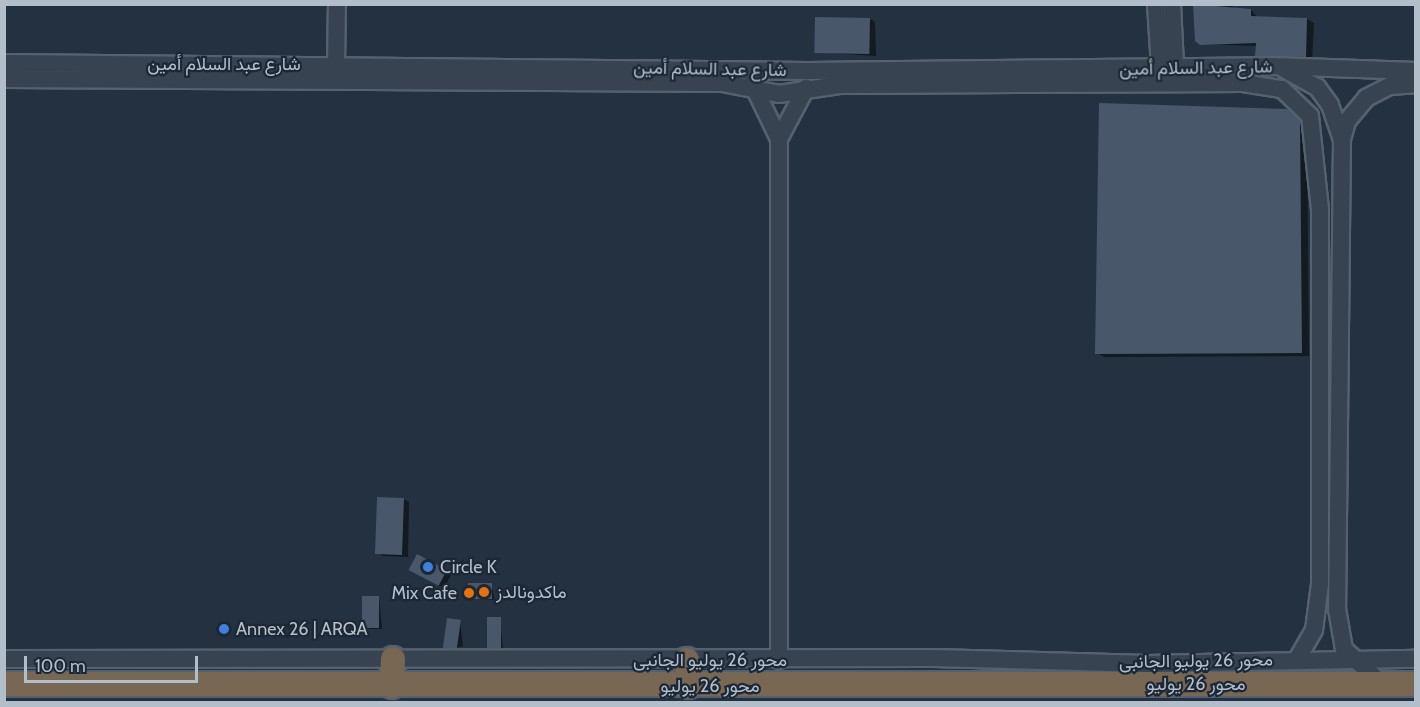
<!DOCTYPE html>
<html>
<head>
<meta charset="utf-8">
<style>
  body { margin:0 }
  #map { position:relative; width:1420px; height:707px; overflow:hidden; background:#233140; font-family:Cabin,Vazirmatn,sans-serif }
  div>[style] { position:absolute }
  .shadow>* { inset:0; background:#0007; transform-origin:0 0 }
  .building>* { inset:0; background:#48586a; transform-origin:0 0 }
  .roads { filter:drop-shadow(2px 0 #55616e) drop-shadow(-2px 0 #55616e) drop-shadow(0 2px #55616e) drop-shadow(0 -2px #55616e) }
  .minor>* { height:16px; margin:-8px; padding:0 8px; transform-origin:8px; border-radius:8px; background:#374350 }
  .highway>* { height:24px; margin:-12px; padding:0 12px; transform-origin:12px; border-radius:12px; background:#776753 }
  .dots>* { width:16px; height:16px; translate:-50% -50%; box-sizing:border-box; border:3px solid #1c2835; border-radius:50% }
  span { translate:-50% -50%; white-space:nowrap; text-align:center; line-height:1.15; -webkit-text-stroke:4.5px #1c2835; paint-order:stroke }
  .street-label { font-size:18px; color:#b3becb }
  .poi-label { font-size:18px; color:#b3becb }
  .left { translate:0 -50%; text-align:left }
  .right { translate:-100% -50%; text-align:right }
  .frame { position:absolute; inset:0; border:6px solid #b3becb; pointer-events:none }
  .scale { position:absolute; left:24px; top:656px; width:174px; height:27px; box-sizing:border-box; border:3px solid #b3becb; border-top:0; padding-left:8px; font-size:18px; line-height:21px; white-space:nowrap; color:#b3becb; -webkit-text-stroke:4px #1c2835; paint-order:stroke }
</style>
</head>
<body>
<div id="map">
  <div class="shadow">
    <i style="clip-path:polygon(1195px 4px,1233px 4px,1233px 11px,1251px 10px,1257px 17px,1307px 19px,1314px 23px,1312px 60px,1263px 59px,1257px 55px,1257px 46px,1203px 44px)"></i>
    <i style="clip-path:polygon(870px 19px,875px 22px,876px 56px,818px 52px)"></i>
    <i style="clip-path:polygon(1287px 110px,1307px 127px,1309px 356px,1104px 357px,1096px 353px)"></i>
    <i style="clip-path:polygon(404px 499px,409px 502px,408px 557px,383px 556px,378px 553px)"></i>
    <i style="left:417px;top:556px;width:39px;height:15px;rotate:29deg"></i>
    <i style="clip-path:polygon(491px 585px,495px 600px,469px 598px)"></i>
    <i style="clip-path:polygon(379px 597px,382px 629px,367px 629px,364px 627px)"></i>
    <i style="clip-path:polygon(500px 619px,503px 649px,491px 649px,487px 647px)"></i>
    <i style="clip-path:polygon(460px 621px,463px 646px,451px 649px,448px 647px)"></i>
  </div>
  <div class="building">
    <i style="clip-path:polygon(1193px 4px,1251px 9px,1251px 16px,1307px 18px,1306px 57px,1255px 56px,1256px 43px,1200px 45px,1195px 41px)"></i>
    <i style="left:815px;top:17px;width:55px;height:36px;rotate:1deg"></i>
    <i style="clip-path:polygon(1099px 103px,1287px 109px,1300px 121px,1302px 353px,1095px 354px)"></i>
    <i style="left:377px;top:497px;width:27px;height:57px;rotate:2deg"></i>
    <i style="left:417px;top:554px;width:34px;height:18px;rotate:28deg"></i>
    <i style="left:468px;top:583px;width:24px;height:16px"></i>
    <i style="left:362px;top:596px;width:17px;height:32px"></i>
    <i style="left:487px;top:617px;width:14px;height:31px"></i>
    <i style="left:447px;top:618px;width:14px;height:30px;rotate:8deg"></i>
  </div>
  <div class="roads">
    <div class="minor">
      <i style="left:1156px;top:4px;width:64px;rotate:86.4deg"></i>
      <i style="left:1172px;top:4px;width:62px;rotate:87.2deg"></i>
      <i style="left:4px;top:63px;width:804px;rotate:0.57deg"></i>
      <i style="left:808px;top:71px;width:465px;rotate:-0.6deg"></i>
      <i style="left:1273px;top:66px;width:143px;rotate:2deg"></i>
      <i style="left:336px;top:65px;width:61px;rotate:-89.1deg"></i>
      <i style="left:1284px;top:69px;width:38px;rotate:29deg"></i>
      <i style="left:1317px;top:87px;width:22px;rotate:54deg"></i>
      <i style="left:1330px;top:105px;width:36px;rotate:71deg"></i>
      <i style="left:1342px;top:139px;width:470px;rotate:90.6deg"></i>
      <i style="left:1337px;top:609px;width:41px;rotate:80.1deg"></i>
      <i style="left:1344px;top:649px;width:52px;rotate:42.6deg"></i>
      <i style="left:4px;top:79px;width:718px;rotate:0.32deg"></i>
      <i style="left:722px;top:83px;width:58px;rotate:10.9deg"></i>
      <i style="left:779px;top:94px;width:61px;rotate:-8.5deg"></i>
      <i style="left:839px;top:85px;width:404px;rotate:-0.3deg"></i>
      <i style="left:1243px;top:83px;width:39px;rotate:9deg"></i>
      <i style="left:1282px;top:89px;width:39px;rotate:44deg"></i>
      <i style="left:1310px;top:116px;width:95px;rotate:83.9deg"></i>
      <i style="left:1320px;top:210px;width:374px;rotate:90deg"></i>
      <i style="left:1320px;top:584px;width:46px;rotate:97.4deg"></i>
      <i style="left:1314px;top:630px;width:34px;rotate:120deg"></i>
      <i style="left:752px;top:83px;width:62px;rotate:64.3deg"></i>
      <i style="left:1342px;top:139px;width:19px;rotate:-74deg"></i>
      <i style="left:1347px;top:121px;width:30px;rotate:-50deg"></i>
      <i style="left:1366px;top:98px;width:27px;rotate:-27deg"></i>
      <i style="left:1390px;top:86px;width:26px;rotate:-4deg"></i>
      <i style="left:4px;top:659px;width:930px;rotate:-0.06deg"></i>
      <i style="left:934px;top:658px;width:214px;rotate:1.6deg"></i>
      <i style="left:1148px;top:664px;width:268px;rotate:-1.1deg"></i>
      <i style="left:779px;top:660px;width:521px;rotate:-90deg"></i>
      <i style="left:779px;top:139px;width:58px;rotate:-62.1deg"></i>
    </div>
    <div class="highway">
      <i style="left:687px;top:660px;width:26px;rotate:86deg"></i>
      <i style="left:4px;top:684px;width:1412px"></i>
      <i style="left:392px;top:686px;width:27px;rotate:-88deg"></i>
    </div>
  </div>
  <div class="dots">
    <i style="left:428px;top:567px;background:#3f7fe0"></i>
    <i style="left:484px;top:592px;background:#e8710a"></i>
    <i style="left:469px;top:593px;background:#e8710a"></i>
    <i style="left:224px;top:629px;background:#3f7fe0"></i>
  </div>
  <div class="street-label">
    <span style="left:224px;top:64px">شارع عبد السلام أمين</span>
    <span style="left:1196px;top:68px;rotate:-1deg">شارع عبد السلام أمين</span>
    <span style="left:710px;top:69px;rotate:1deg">شارع عبد السلام أمين</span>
    <span style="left:710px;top:660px">محور 26 يوليو الجانبى</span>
    <span style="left:1196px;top:661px;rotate:-1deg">محور 26 يوليو الجانبى</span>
    <span style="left:1196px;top:684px">محور 26 يوليو</span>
    <span style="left:710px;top:686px">محور 26 يوليو</span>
  </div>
  <div class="poi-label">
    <span class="left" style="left:440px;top:567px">Circle K</span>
    <span class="left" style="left:496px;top:592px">ماكدونالدز</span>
    <span class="right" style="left:457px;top:593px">Mix Cafe</span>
    <span class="left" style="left:236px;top:629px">Annex 26 | ARQA</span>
  </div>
  <div class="frame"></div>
  <div class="scale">100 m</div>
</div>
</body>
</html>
